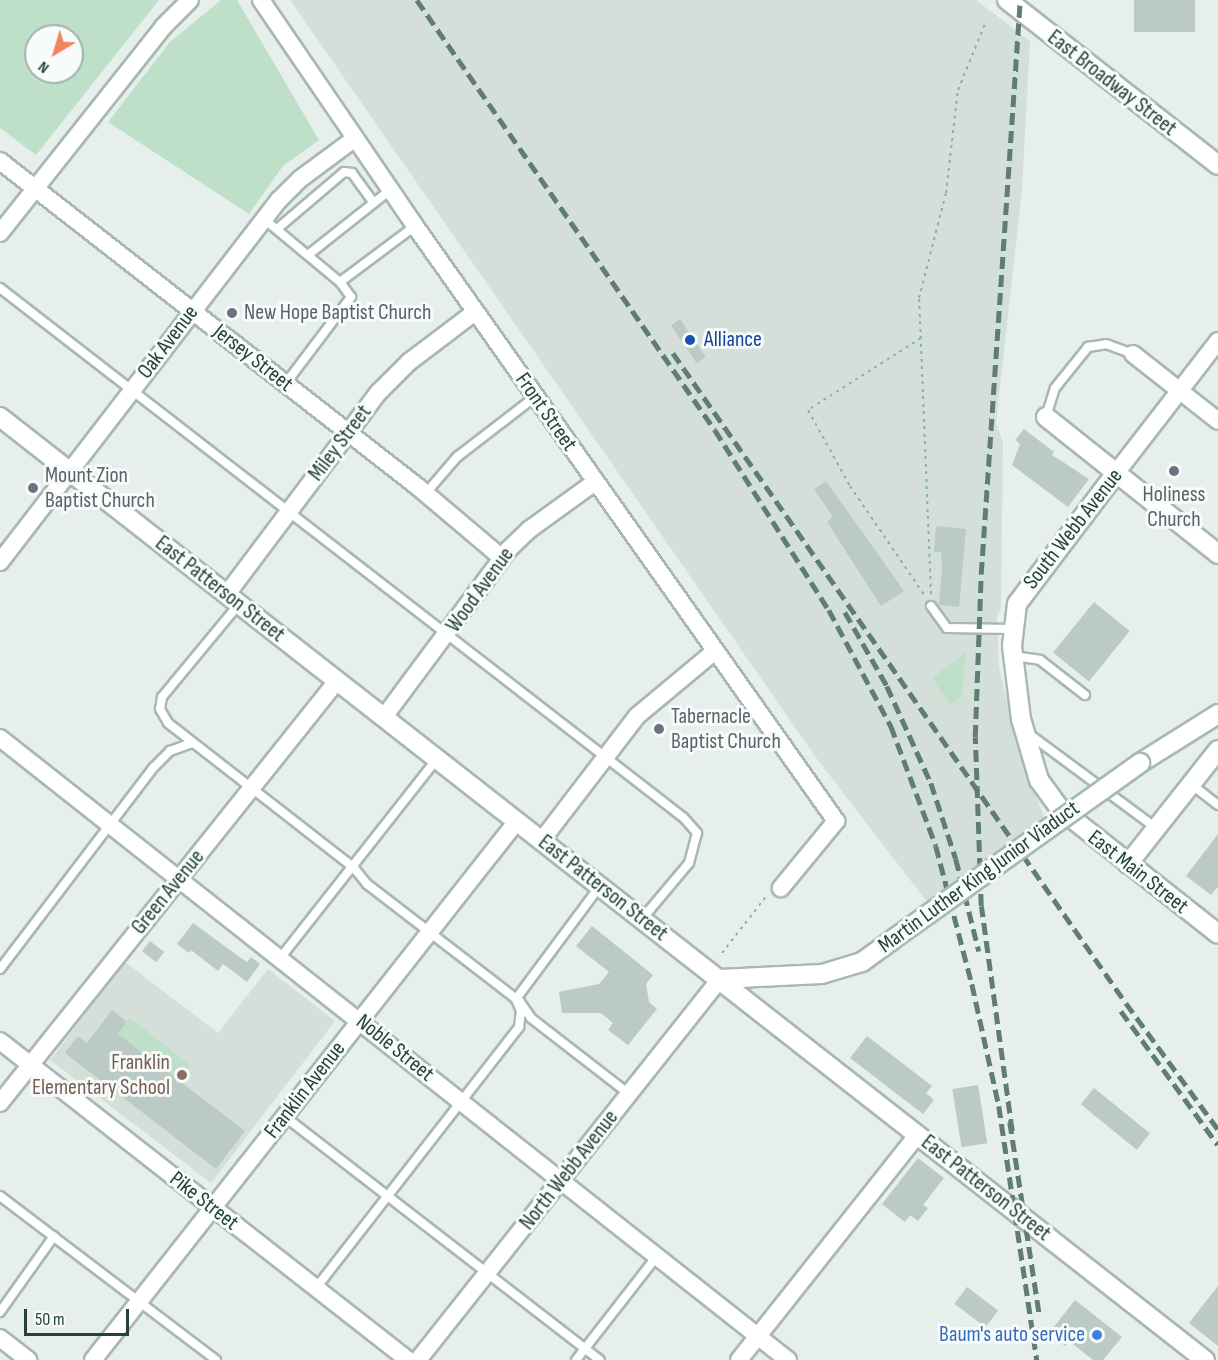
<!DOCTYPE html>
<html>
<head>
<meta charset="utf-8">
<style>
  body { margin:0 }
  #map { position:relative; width:1218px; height:1360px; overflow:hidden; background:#e6efeb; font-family:"Sofia Sans Condensed",sans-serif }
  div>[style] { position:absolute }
  .built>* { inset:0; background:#d4dfda }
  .green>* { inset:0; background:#bfe0c8; transform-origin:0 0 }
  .building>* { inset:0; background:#bbcac4; transform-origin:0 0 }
  .path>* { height:2px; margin-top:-1px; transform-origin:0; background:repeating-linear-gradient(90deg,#86b3a5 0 3px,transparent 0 7.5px) }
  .roads { filter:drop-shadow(2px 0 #a8b8b2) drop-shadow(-2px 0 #a8b8b2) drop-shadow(0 2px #a8b8b2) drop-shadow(0 -2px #a8b8b2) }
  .lane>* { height:8px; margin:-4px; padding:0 4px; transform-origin:4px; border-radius:4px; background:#fff }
  .street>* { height:16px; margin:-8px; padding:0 8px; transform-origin:8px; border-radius:8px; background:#fff }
  .secondary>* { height:18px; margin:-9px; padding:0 9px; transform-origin:9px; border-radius:9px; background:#fff }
  .rail>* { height:4.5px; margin-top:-2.25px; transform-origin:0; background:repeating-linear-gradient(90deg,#5f7d75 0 12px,transparent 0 18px) }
  .bridges { filter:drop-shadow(2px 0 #a4bbb3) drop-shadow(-2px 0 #a4bbb3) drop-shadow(0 2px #a4bbb3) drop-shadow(0 -2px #a4bbb3) }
  .secondary-bridge>* { height:18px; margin:-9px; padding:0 9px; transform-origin:9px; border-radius:9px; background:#fff }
  .dots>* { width:16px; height:16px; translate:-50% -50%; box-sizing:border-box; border:3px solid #f7fbf9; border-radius:50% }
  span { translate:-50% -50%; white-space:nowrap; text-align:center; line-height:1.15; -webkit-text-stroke:6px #f7fbf9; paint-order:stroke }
  .street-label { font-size:22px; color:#24423a }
  .worship-label { font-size:22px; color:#5b616d }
  .left { translate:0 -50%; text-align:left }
  .transit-label { font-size:22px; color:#164399 }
  .education-label { font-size:22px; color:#785e54 }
  .right { translate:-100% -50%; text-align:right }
  .shop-label { font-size:22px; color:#366cbe }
  .north { position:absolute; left:24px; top:24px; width:60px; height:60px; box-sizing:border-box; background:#f7fbf9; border:2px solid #a3b1ad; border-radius:50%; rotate:218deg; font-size:16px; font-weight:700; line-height:24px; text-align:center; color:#24423a }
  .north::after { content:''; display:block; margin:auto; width:21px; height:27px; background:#f4845f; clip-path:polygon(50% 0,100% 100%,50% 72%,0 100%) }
  .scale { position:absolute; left:24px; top:1309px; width:105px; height:27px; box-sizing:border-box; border:3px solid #24423a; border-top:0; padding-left:8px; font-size:18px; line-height:21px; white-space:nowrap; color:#24423a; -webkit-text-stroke:4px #f7fbf9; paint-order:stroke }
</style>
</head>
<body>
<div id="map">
  <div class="built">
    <i style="clip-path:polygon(evenodd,290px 0,976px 0,1030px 41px,1022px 190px,996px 423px,1003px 442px,1001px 608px,997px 616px,999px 667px,1021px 758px,1044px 817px,927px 902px,817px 759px,290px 0,966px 653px,962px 697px,950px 704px,932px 678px,966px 653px)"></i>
    <i style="clip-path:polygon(125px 962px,218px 1033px,268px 969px,335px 1021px,211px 1183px,50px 1060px)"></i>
  </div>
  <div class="green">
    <i style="clip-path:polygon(evenodd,0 0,159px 0,36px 155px,0 128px,0 0,36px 36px,72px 36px,72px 72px,36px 72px,36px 36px)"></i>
    <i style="clip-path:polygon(221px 0,237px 0,319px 140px,283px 166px,249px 214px,108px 122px,170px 42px)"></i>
    <i style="clip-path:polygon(966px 652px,962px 697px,950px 705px,932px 678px)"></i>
    <i style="left:130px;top:1018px;width:77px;height:20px;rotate:38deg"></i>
  </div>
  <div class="building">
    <i style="left:1134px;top:0;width:61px;height:32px"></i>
    <i style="left:680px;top:319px;width:46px;height:11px;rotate:56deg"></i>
    <i style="clip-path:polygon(1024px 429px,1054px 452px,1052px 455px,1089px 479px,1068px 507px,1012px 465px,1020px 444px,1015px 440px)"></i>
    <i style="clip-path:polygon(826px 481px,904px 591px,881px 606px,827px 522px,833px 517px,814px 489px)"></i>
    <i style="clip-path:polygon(936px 526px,966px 529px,959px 607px,939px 605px,942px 568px,941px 552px,934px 552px)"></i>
    <i style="left:1094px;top:602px;width:46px;height:65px;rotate:39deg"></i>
    <i style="clip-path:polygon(1218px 834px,1218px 887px,1211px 895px,1186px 876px)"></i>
    <i style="clip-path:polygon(193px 923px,241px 958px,247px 962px,251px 957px,260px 964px,247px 982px,223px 964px,218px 971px,191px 950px,189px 953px,177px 944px)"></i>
    <i style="clip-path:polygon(592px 926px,653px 975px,646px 984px,649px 1002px,657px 1009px,628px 1045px,608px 1030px,613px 1023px,601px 1013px,562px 1013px,559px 992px,599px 984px,609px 972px,576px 946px)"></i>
    <i style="left:150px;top:941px;width:18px;height:13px;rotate:38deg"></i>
    <i style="clip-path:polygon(112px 1010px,127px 1022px,118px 1034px,245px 1131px,216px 1169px,65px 1053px,78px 1036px,87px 1043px)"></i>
    <i style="clip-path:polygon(867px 1036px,932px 1086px,926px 1093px,934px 1100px,923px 1114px,850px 1058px)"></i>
    <i style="left:978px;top:1085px;width:59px;height:26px;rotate:81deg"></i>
    <i style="left:1094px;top:1088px;width:72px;height:21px;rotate:39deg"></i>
    <i style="clip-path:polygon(918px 1158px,944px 1178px,923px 1205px,928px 1208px,918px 1221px,910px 1215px,905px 1222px,882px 1204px)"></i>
    <i style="clip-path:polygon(1218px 1286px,1218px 1346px,1189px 1323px)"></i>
    <i style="left:967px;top:1287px;width:39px;height:21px;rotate:37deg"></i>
    <i style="clip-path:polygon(1075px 1300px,1122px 1337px,1103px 1360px,1093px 1360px,1069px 1341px,1065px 1346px,1054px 1337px,1056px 1333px,1053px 1328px)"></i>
  </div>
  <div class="path">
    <i style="left:921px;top:338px;width:134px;rotate:147.5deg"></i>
    <i style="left:808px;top:410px;width:87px;rotate:61.1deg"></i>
    <i style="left:850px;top:486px;width:133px;rotate:55.7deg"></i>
    <i style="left:931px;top:594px;width:296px;rotate:-92.3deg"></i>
    <i style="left:919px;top:298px;width:108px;rotate:-75.6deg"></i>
    <i style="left:946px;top:193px;width:104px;rotate:-83.4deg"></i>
    <i style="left:958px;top:90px;width:71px;rotate:-67.8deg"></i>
    <i style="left:722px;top:953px;width:75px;rotate:-52.1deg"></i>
  </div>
  <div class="roads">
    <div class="lane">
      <i style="left:264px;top:219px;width:99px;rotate:39.7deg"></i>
      <i style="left:277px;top:229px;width:88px;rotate:-40.4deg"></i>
      <i style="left:344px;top:172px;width:8px;rotate:7deg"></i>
      <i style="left:352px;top:173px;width:37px;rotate:54deg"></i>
      <i style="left:308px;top:255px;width:105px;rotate:-38.4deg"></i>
      <i style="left:0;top:288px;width:865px;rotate:37.77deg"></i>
      <i style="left:684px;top:818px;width:20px;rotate:49deg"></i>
      <i style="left:697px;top:833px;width:31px;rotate:105deg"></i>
      <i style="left:689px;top:863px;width:73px;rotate:130deg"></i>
      <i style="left:286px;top:383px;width:108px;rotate:-52.9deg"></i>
      <i style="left:351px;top:297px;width:19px;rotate:-126deg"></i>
      <i style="left:340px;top:282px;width:94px;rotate:-36.7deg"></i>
      <i style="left:1046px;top:417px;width:30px;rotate:-73deg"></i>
      <i style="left:1055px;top:388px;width:53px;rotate:-51.2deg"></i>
      <i style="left:1088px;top:347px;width:18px;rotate:-9deg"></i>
      <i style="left:1106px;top:344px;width:29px;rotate:20deg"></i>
      <i style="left:426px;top:493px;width:48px;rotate:-49.3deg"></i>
      <i style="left:457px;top:457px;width:98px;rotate:-37.6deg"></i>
      <i style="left:239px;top:604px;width:121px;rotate:129.6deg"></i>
      <i style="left:162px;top:697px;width:12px;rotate:99deg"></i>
      <i style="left:160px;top:709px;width:16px;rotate:60deg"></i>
      <i style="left:168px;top:723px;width:236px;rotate:37.9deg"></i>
      <i style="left:354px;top:868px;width:21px;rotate:51deg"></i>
      <i style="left:367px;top:884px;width:193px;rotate:37.6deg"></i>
      <i style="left:520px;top:1002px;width:19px;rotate:55deg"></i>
      <i style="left:531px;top:1018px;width:124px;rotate:37.8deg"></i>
      <i style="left:931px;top:606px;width:27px;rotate:54deg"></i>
      <i style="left:947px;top:628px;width:66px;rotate:0.9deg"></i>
      <i style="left:1013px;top:656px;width:27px;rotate:8deg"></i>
      <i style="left:1040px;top:660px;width:57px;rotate:37.9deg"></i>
      <i style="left:1029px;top:734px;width:158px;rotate:36.5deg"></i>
      <i style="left:1191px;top:784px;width:34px;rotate:38deg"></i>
      <i style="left:281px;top:957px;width:252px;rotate:-51.8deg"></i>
      <i style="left:0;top:969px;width:254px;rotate:-52.7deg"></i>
      <i style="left:154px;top:767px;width:23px;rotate:-45deg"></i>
      <i style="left:170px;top:751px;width:23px;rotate:-20deg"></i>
      <i style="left:284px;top:1116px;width:399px;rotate:37.7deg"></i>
      <i style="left:0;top:1196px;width:271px;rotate:37.2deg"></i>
      <i style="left:316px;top:1288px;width:331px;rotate:-52.1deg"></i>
      <i style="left:519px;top:1027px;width:16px;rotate:-83deg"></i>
      <i style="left:521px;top:1011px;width:13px;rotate:-113deg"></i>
      <i style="left:516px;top:999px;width:141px;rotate:-53.4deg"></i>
      <i style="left:0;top:1312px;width:93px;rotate:-54.6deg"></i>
      <i style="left:576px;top:1360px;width:132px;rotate:-52.1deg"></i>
    </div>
    <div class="street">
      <i style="left:261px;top:0;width:273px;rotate:55.7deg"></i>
      <i style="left:415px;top:226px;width:729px;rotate:54.72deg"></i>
      <i style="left:836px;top:821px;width:87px;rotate:129.4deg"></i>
      <i style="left:0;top:161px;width:530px;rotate:37.95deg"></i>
      <i style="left:418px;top:487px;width:110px;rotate:40.2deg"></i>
      <i style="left:0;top:233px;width:263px;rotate:-51.6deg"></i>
      <i style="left:163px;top:27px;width:38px;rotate:-45deg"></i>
      <i style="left:1133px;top:354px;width:108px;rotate:38.2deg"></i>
      <i style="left:1116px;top:473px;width:167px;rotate:-52.3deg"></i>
      <i style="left:0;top:562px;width:457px;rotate:-52.4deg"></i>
      <i style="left:279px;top:200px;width:30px;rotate:-45deg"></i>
      <i style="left:300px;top:179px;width:67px;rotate:-36.5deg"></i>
      <i style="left:227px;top:594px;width:251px;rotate:-53.1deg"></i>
      <i style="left:378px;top:393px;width:44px;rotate:-45deg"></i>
      <i style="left:409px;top:362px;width:83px;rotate:-37.1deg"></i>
      <i style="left:384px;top:717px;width:208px;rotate:-53.4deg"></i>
      <i style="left:508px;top:550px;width:30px;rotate:-44deg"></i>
      <i style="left:530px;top:529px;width:80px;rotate:-35.9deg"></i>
      <i style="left:0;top:738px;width:1004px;rotate:38.29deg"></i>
      <i style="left:542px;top:840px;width:156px;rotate:-52.5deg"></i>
      <i style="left:637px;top:716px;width:102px;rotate:-39.8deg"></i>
      <i style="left:0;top:1041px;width:518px;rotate:38.02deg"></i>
      <i style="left:0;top:1103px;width:540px;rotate:-51.39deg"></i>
      <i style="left:0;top:1338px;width:36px;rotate:38deg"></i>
      <i style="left:93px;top:1360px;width:686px;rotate:-51.81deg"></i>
      <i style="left:418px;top:1360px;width:486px;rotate:-51.6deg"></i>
      <i style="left:739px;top:1360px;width:288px;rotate:-51.6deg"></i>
    </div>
    <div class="secondary">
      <i style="left:1007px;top:0;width:268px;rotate:38deg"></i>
      <i style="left:0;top:417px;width:1530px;rotate:38.05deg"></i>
      <i style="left:1046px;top:417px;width:220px;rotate:38.5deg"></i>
      <i style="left:1116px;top:473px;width:164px;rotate:127.1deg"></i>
      <i style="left:1017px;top:604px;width:42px;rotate:96.8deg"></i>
      <i style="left:1012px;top:646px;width:74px;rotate:83deg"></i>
      <i style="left:1021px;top:719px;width:64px;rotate:73.6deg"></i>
      <i style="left:1039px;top:780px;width:36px;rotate:54deg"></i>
      <i style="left:1060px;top:809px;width:201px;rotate:38.3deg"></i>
      <i style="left:1140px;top:763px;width:92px;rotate:-32.1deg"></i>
      <i style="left:1128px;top:864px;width:145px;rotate:-51.7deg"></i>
      <i style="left:720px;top:979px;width:102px;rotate:-2.8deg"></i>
      <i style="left:822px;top:974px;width:42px;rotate:-16.7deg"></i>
      <i style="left:862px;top:962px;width:37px;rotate:-36deg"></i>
    </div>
  </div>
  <div class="rail">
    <i style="left:417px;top:0;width:523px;rotate:55.28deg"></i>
    <i style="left:715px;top:430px;width:213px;rotate:57.7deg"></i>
    <i style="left:829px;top:610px;width:132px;rotate:61.9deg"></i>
    <i style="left:891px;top:726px;width:128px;rotate:69.4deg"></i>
    <i style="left:936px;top:846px;width:143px;rotate:75.4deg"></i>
    <i style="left:972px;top:984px;width:125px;rotate:77.5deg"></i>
    <i style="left:999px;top:1106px;width:257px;rotate:81.5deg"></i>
    <i style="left:673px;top:353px;width:792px;rotate:55.13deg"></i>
    <i style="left:1126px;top:1003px;width:156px;rotate:53.9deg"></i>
    <i style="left:845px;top:612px;width:85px;rotate:60.4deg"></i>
    <i style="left:887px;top:686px;width:107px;rotate:65.6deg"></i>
    <i style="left:931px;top:783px;width:80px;rotate:71.8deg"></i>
    <i style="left:956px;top:859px;width:95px;rotate:76deg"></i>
    <i style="left:1121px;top:1011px;width:165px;rotate:54.1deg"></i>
    <i style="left:1010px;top:1122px;width:192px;rotate:81.3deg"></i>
    <i style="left:1012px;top:1131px;width:227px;rotate:-97.8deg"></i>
    <i style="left:981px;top:906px;width:169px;rotate:-92deg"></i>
    <i style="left:975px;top:737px;width:163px;rotate:-87.9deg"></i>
    <i style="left:981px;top:574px;width:575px;rotate:-86.11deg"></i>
  </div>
  <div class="bridges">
    <div class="secondary-bridge">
      <i style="left:892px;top:940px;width:305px;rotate:-35.5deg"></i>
    </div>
  </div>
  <div class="dots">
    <i style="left:232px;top:313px;background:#6b7280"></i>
    <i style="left:690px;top:340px;background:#1a4fb4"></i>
    <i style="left:1174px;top:471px;background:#6b7280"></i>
    <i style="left:33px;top:488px;background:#6b7280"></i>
    <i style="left:659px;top:729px;background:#6b7280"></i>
    <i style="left:182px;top:1075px;background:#8d6e63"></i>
    <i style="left:1097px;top:1335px;background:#3f7fe0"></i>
  </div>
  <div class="street-label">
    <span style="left:1112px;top:83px;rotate:38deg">East Broadway Street</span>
    <span style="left:168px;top:342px;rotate:-53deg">Oak Avenue</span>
    <span style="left:253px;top:358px;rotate:38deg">Jersey Street</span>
    <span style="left:546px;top:412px;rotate:55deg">Front Street</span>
    <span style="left:340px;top:443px;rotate:-53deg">Miley Street</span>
    <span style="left:1073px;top:529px;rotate:-52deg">South Webb Avenue</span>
    <span style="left:220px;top:589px;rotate:38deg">East Patterson Street</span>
    <span style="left:480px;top:590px;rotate:-54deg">Wood Avenue</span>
    <span style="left:1138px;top:872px;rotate:38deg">East Main Street</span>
    <span style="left:979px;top:877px;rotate:-36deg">Martin Luther King Junior Viaduct</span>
    <span style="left:603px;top:888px;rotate:38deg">East Patterson Street</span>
    <span style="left:168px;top:892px;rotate:-51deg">Green Avenue</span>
    <span style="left:395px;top:1048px;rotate:39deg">Noble Street</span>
    <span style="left:305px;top:1090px;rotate:-52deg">Franklin Avenue</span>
    <span style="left:569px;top:1170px;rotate:-52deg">North Webb Avenue</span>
    <span style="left:986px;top:1188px;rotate:38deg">East Patterson Street</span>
    <span style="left:204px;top:1201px;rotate:38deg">Pike Street</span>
  </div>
  <div class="worship-label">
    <span class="left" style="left:244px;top:313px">New Hope Baptist Church</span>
    <span class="left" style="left:45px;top:488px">Mount Zion<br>Baptist Church</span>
    <span style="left:1174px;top:507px">Holiness<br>Church</span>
    <span class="left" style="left:671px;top:729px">Tabernacle<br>Baptist Church</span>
  </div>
  <div class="transit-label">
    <span class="left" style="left:704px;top:340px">Alliance</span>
  </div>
  <div class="education-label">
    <span class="right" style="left:170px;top:1075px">Franklin<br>Elementary School</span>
  </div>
  <div class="shop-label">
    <span class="right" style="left:1085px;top:1335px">Baum's auto service</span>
  </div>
  <div class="north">N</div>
  <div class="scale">50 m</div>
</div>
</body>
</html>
